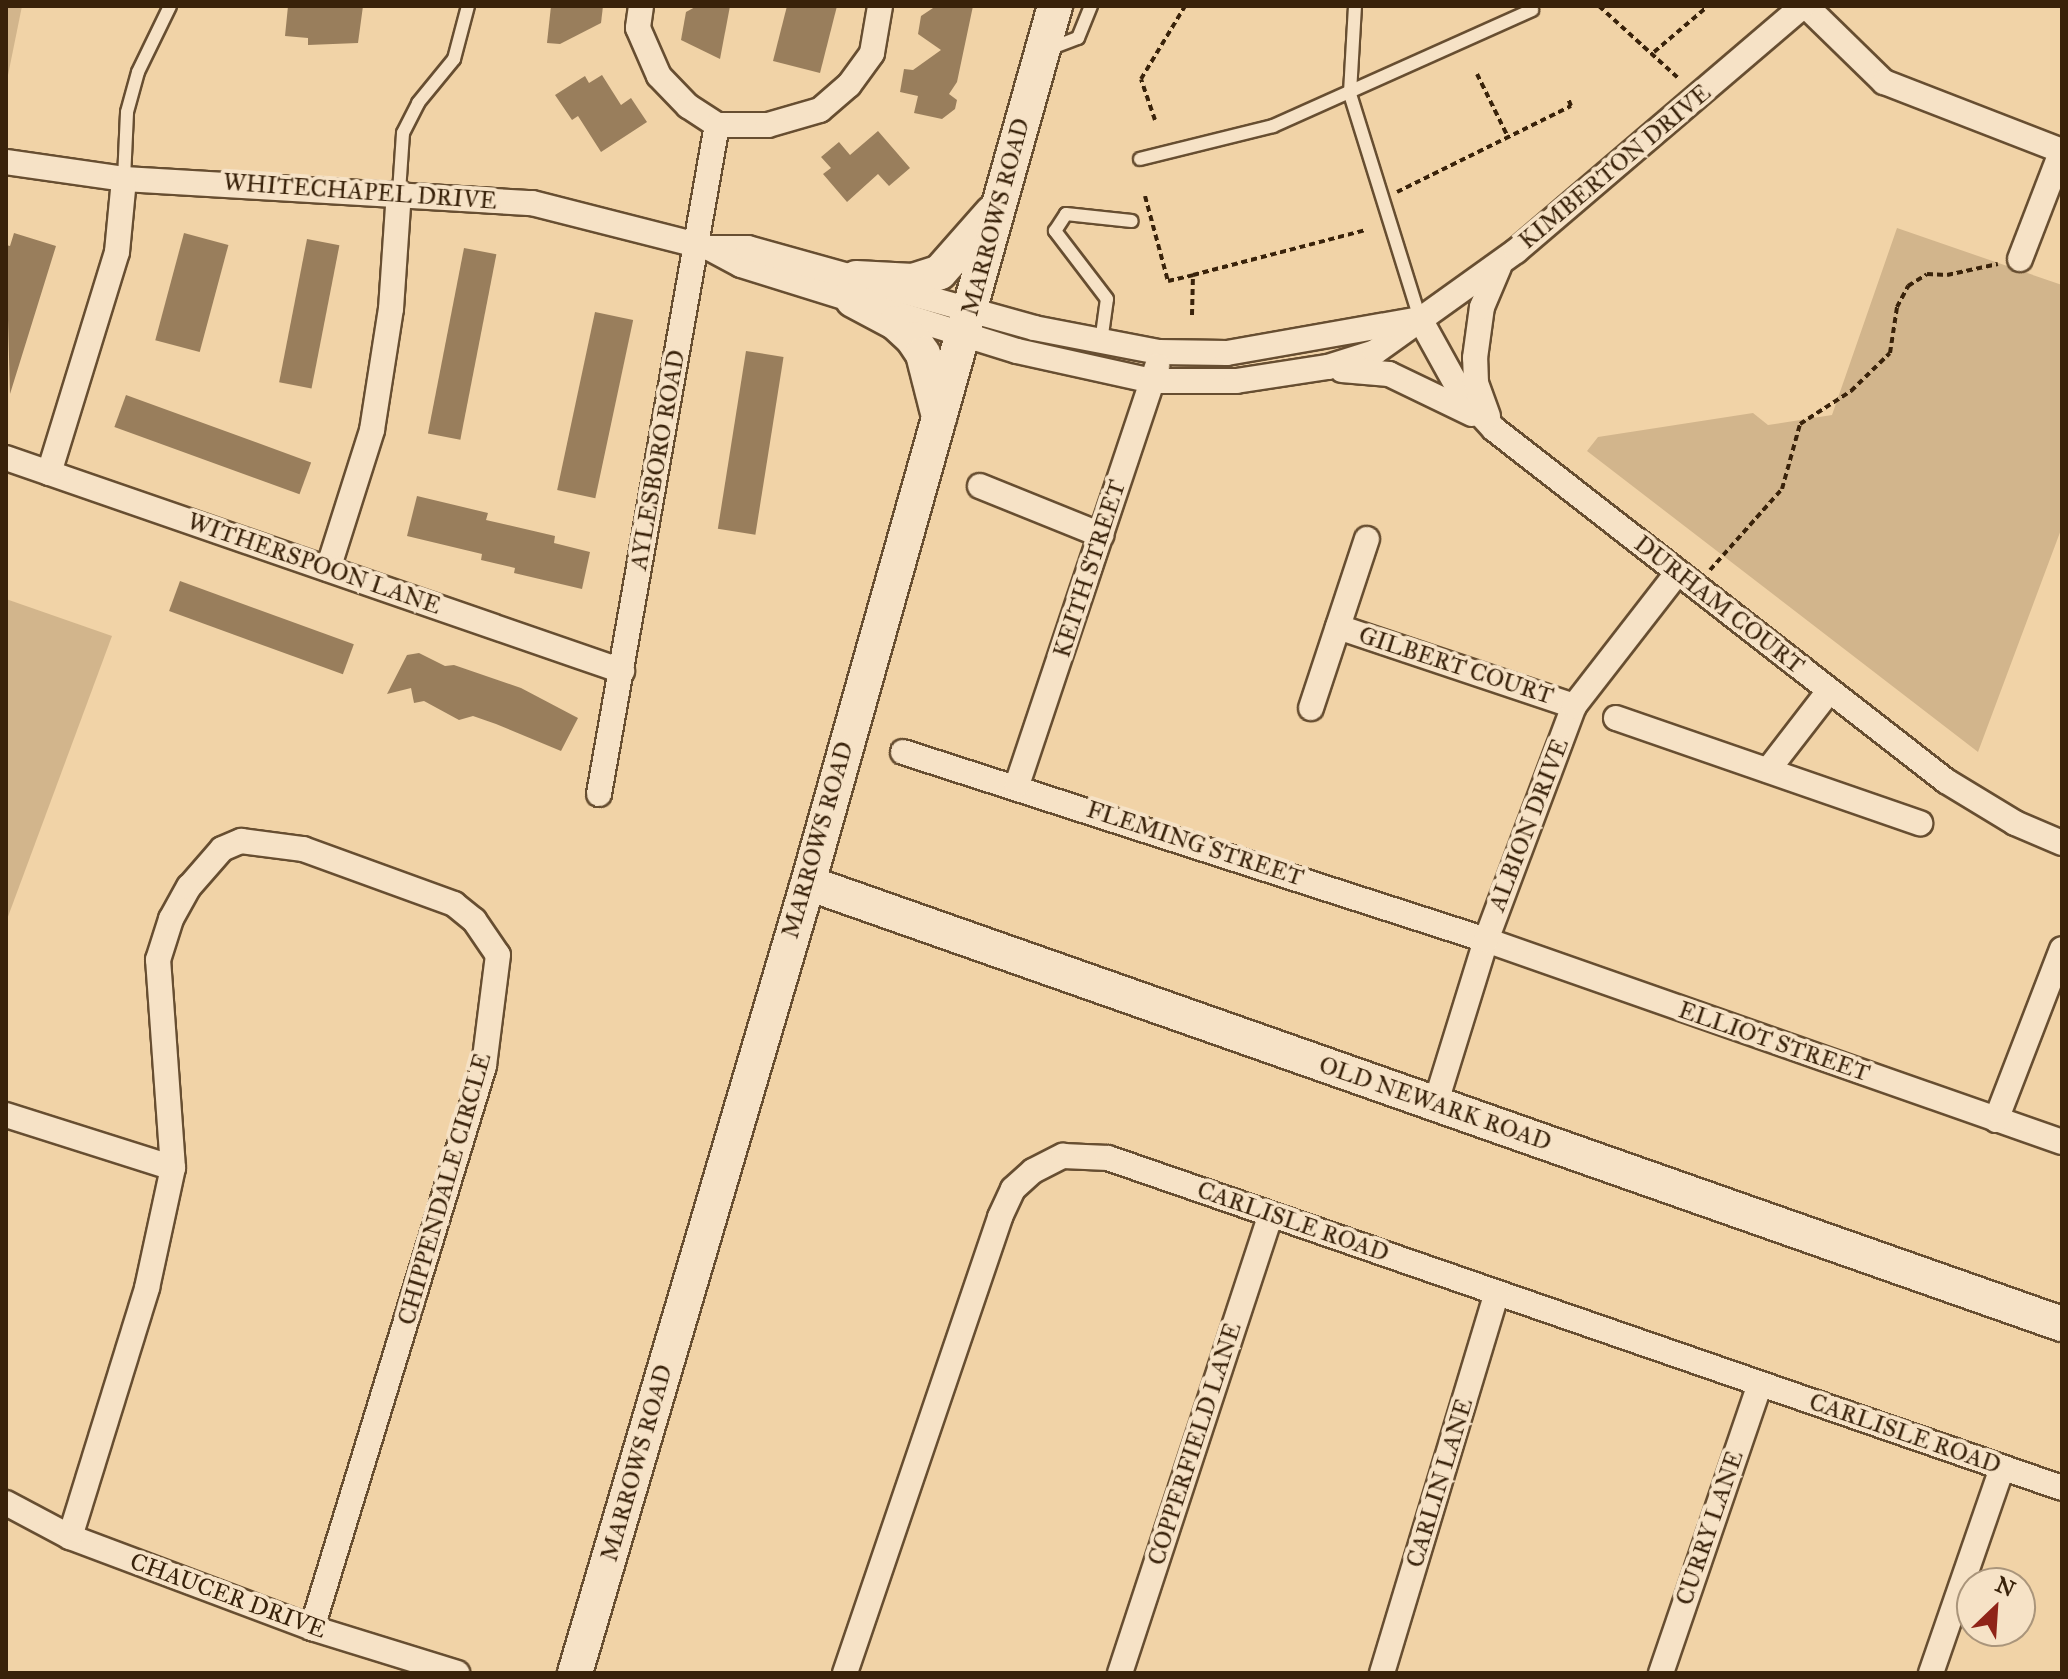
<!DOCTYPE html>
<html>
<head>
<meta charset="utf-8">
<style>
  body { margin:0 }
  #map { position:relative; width:2068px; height:1679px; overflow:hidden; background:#f1d3a7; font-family:"IM FELL Great Primer",serif }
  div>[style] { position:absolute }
  .green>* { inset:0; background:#d2b58c }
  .building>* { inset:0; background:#997e5c; transform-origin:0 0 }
  .path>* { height:4px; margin-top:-2px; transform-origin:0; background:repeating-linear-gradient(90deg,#39220a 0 6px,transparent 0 10px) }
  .roads { filter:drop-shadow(2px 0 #674e31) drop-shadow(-2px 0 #674e31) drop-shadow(0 2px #674e31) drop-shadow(0 -2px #674e31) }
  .lane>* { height:12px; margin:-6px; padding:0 6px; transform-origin:6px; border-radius:6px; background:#f6e2c6 }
  .street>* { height:24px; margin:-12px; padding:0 12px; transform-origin:12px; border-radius:12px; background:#f6e2c6 }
  .secondary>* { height:34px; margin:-17px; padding:0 17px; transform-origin:17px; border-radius:17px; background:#f6e2c6 }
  span { translate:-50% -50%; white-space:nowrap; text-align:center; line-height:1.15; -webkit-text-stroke:8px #f6e2c6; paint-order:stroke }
  .street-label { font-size:24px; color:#39220a }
  .frame { position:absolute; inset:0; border:8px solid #39220a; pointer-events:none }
  .north { position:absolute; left:1956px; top:1567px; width:80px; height:80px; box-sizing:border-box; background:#f6e2c6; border:2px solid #aa957b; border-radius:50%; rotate:25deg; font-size:22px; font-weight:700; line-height:32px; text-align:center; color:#39220a }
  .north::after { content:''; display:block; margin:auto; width:28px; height:36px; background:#8f2418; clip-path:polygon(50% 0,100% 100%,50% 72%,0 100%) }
</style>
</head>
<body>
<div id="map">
  <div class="green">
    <i style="clip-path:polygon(6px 6px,22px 6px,6px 85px)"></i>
    <i style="clip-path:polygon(1897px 228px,2062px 285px,2062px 527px,1978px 752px,1587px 451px,1598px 437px,1753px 413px,1768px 425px,1832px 415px)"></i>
    <i style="clip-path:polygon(6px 599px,112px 636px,6px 922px)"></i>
  </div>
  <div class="building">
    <i style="clip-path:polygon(288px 6px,363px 6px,358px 43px,308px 45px,308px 38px,285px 36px)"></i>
    <i style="clip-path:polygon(551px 6px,603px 6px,601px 23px,560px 44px,547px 43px)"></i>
    <i style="clip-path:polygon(697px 6px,730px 6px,720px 59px,681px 40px,686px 12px)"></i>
    <i style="clip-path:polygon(787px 6px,837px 6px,820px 73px,773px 61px)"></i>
    <i style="clip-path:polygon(936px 6px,973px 6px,957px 82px,949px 94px,957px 100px,955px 109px,942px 119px,914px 113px,918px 96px,900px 92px,904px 69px,913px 70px,941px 50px,918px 34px,921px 16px)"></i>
    <i style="clip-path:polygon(602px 75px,621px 105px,631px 98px,647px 122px,601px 152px,578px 116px,572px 120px,555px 95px,585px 76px,589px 83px)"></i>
    <i style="clip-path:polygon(878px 131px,910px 168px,889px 186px,878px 174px,847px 202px,823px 174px,831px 168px,821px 157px,839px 142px,850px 155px)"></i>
    <i style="clip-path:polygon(14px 233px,56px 246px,10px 394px,6px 245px,10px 246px)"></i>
    <i style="left:184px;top:233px;width:46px;height:111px;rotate:15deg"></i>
    <i style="left:307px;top:239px;width:33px;height:146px;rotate:11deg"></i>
    <i style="left:464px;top:248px;width:33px;height:189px;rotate:11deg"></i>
    <i style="left:595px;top:312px;width:39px;height:182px;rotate:12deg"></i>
    <i style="left:746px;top:351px;width:38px;height:180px;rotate:9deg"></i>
    <i style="left:126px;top:395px;width:197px;height:34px;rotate:20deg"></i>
    <i style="clip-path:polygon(417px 496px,488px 513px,486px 520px,555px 536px,554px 543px,590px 552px,582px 589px,514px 573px,515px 568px,481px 560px,482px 554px,407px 536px)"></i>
    <i style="left:180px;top:581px;width:185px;height:32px;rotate:20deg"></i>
    <i style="clip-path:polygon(419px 653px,445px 666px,454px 665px,521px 688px,578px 718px,561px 751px,496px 724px,473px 716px,459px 720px,424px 701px,414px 703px,411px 688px,387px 694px,407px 655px)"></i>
  </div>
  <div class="path">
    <i style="left:1599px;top:6px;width:107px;rotate:42.3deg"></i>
    <i style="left:1654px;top:52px;width:71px;rotate:-40.4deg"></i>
    <i style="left:1477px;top:74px;width:70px;rotate:63.8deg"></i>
    <i style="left:1155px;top:120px;width:43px;rotate:-108.9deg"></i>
    <i style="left:1141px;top:79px;width:85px;rotate:-58.9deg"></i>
    <i style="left:1397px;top:192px;width:194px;rotate:-26.3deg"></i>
    <i style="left:1571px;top:106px;width:9px;rotate:-111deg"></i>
    <i style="left:1145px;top:196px;width:88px;rotate:74.9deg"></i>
    <i style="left:1168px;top:281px;width:26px;rotate:-13deg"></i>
    <i style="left:1192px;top:315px;width:40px;rotate:-88.6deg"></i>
    <i style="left:1193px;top:275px;width:179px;rotate:-14.6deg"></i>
    <i style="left:1710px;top:570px;width:108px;rotate:-48.4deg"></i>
    <i style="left:1782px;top:489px;width:67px;rotate:-74.5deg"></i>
    <i style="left:1800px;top:424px;width:61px;rotate:-32.9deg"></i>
    <i style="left:1851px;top:391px;width:54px;rotate:-44.3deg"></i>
    <i style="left:1890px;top:353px;width:47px;rotate:-81.3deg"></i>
    <i style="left:1897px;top:307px;width:24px;rotate:-62deg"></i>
    <i style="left:1908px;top:286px;width:22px;rotate:-32deg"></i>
    <i style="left:1927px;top:274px;width:20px;rotate:3deg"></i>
    <i style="left:1947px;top:275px;width:52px;rotate:-12.2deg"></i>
  </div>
  <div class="roads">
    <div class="lane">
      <i style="left:1355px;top:6px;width:88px;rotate:93.3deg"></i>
      <i style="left:1350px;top:94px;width:236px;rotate:72.7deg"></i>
      <i style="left:1049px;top:49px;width:31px;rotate:-21deg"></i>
      <i style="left:1078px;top:38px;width:35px;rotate:-68deg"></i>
      <i style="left:1140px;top:159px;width:137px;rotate:-13.9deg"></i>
      <i style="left:1273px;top:126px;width:284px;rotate:-24.1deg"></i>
      <i style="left:124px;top:179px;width:67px;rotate:-87.4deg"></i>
      <i style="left:127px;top:112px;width:41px;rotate:-74.6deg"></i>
      <i style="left:138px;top:72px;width:73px;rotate:-64.1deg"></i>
      <i style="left:399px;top:192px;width:59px;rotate:-86.1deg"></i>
      <i style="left:403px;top:133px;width:34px;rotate:-63deg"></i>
      <i style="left:418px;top:103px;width:57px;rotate:-50.7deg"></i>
      <i style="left:454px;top:59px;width:55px;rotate:-75.2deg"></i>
      <i style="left:1101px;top:342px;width:43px;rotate:-82.1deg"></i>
      <i style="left:1107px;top:299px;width:86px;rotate:-127.4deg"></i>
      <i style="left:1055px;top:231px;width:20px;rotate:-57deg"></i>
      <i style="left:1066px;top:214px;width:66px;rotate:6.1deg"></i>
    </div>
    <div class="street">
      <i style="left:641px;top:6px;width:22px;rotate:98deg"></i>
      <i style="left:638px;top:28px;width:52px;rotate:66.4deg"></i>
      <i style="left:659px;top:76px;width:42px;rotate:46deg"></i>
      <i style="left:688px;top:106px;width:35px;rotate:33deg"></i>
      <i style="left:1806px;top:6px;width:109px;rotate:44.3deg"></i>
      <i style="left:1884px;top:82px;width:191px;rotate:21.2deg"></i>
      <i style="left:717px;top:125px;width:51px"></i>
      <i style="left:768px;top:125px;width:54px;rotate:-16.1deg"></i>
      <i style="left:820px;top:110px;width:38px;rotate:-41deg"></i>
      <i style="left:849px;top:85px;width:39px;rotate:-54deg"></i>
      <i style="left:872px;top:53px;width:48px;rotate:-80.3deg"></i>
      <i style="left:6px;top:162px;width:119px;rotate:8.2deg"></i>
      <i style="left:124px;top:179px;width:409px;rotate:3.4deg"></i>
      <i style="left:532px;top:203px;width:183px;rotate:14.3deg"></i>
      <i style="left:709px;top:248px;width:36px;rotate:28deg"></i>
      <i style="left:741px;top:265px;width:289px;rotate:17.3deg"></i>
      <i style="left:1017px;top:351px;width:138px;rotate:12.5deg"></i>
      <i style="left:1152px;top:381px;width:84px"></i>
      <i style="left:1236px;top:381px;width:93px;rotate:-8.7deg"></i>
      <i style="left:1328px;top:367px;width:49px;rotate:-17.7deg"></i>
      <i style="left:1375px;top:352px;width:173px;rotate:-35.6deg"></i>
      <i style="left:1516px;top:251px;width:377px;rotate:-40.5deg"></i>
      <i style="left:711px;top:248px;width:37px"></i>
      <i style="left:748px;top:248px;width:297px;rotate:15.6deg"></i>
      <i style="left:1034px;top:328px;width:127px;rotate:10.9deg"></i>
      <i style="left:1159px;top:352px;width:68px;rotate:0.8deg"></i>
      <i style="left:1227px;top:353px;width:190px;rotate:-10deg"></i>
      <i style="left:2020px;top:259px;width:117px;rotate:-68.9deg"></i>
      <i style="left:1420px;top:319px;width:85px;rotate:61deg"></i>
      <i style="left:1461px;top:393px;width:49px;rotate:47.5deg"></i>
      <i style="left:1494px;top:429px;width:573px;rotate:37.91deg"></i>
      <i style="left:1946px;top:781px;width:81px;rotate:31.3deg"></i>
      <i style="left:2015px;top:823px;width:51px;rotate:23.1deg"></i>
      <i style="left:1342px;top:370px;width:47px;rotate:4.9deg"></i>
      <i style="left:1389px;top:374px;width:92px;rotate:25.7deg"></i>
      <i style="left:1488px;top:416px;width:35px;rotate:-110deg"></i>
      <i style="left:1476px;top:383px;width:25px;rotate:-92deg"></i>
      <i style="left:1475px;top:358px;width:51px;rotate:-82.2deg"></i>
      <i style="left:1482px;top:307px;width:43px;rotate:-67deg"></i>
      <i style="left:6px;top:458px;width:652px;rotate:19.07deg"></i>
      <i style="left:49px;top:473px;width:231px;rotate:-72.9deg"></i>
      <i style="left:117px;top:252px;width:73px;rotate:-84.5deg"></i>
      <i style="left:980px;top:486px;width:131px;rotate:22deg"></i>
      <i style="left:328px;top:569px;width:146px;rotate:-72.4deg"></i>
      <i style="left:372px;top:430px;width:122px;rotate:-81.1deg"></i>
      <i style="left:391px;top:309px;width:117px;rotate:-86.1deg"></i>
      <i style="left:1338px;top:627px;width:249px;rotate:18.5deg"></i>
      <i style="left:1311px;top:708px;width:178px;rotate:-71.7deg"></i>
      <i style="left:1616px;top:718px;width:322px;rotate:19.1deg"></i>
      <i style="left:903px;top:752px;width:613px;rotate:17.87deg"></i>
      <i style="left:1486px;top:940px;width:610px;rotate:19.33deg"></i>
      <i style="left:1768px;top:770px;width:100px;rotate:-52.3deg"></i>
      <i style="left:1017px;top:785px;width:442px;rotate:-71.5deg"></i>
      <i style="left:599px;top:794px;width:679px;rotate:-80deg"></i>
      <i style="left:1435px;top:1105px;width:173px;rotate:-72.8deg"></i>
      <i style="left:1486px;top:940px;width:250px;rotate:-69.4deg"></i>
      <i style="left:1574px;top:706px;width:168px;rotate:-52.2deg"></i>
      <i style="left:6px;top:1115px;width:175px;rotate:17.6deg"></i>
      <i style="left:1996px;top:1120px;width:183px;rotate:-68.9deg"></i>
      <i style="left:6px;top:1503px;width:72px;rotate:28deg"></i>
      <i style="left:70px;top:1537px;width:259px;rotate:20.6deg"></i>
      <i style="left:312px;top:1628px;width:152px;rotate:17.2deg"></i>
      <i style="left:70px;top:1537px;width:261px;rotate:-72.8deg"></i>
      <i style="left:147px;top:1288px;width:123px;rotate:-77.8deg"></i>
      <i style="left:173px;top:1168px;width:209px;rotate:-94.1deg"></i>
      <i style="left:158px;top:960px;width:43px;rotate:-72.4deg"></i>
      <i style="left:171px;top:919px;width:37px;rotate:-61deg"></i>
      <i style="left:189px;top:887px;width:50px;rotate:-49deg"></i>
      <i style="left:222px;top:849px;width:21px;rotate:-23deg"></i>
      <i style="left:241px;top:841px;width:63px;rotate:7.4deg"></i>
      <i style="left:303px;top:849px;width:161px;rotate:20deg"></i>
      <i style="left:454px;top:904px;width:26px;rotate:39deg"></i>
      <i style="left:474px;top:920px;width:42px;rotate:55.6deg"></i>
      <i style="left:498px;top:955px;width:112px;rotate:97.2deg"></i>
      <i style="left:484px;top:1066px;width:588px;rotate:107.02deg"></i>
      <i style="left:845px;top:1673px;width:482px;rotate:-71.2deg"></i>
      <i style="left:1000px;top:1217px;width:31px;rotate:-65deg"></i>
      <i style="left:1013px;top:1189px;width:27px;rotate:-42deg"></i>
      <i style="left:1033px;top:1171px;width:34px;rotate:-27deg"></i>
      <i style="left:1063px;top:1156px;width:45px;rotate:2.5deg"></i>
      <i style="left:1108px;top:1158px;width:1009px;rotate:19.08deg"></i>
      <i style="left:1120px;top:1673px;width:482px;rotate:-71.8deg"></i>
      <i style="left:1382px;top:1673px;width:397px;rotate:-73.2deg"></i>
      <i style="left:1661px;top:1673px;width:305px;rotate:-71.1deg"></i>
      <i style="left:1931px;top:1673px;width:217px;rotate:-70.9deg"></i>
    </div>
    <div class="secondary">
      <i style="left:856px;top:278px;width:57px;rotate:3deg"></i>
      <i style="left:913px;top:281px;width:28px;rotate:-18deg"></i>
      <i style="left:940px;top:272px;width:79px;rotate:-48.6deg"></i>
      <i style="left:853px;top:300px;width:49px;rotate:28.1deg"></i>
      <i style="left:896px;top:323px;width:23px;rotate:43deg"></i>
      <i style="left:913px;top:339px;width:18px;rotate:56deg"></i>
      <i style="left:923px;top:354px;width:65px;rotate:75.7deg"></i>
      <i style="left:808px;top:883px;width:1329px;rotate:19.38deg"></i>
      <i style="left:575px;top:1673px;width:824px;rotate:-73.57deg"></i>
      <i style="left:808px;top:883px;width:911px;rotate:-74.27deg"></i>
    </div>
  </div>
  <div class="street-label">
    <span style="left:1615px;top:167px;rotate:-40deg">KIMBERTON DRIVE</span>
    <span style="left:360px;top:192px;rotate:4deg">WHITECHAPEL DRIVE</span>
    <span style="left:996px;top:217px;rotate:-75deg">MARROWS ROAD</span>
    <span style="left:658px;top:460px;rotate:-80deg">AYLESBORO ROAD</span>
    <span style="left:314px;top:564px;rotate:19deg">WITHERSPOON LANE</span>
    <span style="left:1090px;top:569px;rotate:-72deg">KEITH STREET</span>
    <span style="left:1719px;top:605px;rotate:38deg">DURHAM COURT</span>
    <span style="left:1456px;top:666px;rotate:18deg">GILBERT COURT</span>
    <span style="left:1529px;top:825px;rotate:-69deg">ALBION DRIVE</span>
    <span style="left:818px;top:840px;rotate:-74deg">MARROWS ROAD</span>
    <span style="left:1195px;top:844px;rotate:18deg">FLEMING STREET</span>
    <span style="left:1774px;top:1042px;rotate:19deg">ELLIOT STREET</span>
    <span style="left:1435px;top:1104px;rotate:19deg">OLD NEWARK ROAD</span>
    <span style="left:445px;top:1189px;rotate:-74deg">CHIPPENDALE CIRCLE</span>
    <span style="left:1293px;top:1222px;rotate:19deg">CARLISLE ROAD</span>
    <span style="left:1905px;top:1434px;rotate:19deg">CARLISLE ROAD</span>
    <span style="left:1195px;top:1444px;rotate:-72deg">COPPERFIELD LANE</span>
    <span style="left:637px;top:1463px;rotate:-74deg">MARROWS ROAD</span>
    <span style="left:1440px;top:1483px;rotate:-73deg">CARLIN LANE</span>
    <span style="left:1710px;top:1528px;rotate:-71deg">CURRY LANE</span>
    <span style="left:228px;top:1596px;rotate:20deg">CHAUCER DRIVE</span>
  </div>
  <div class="frame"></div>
  <div class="north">N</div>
</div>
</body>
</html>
